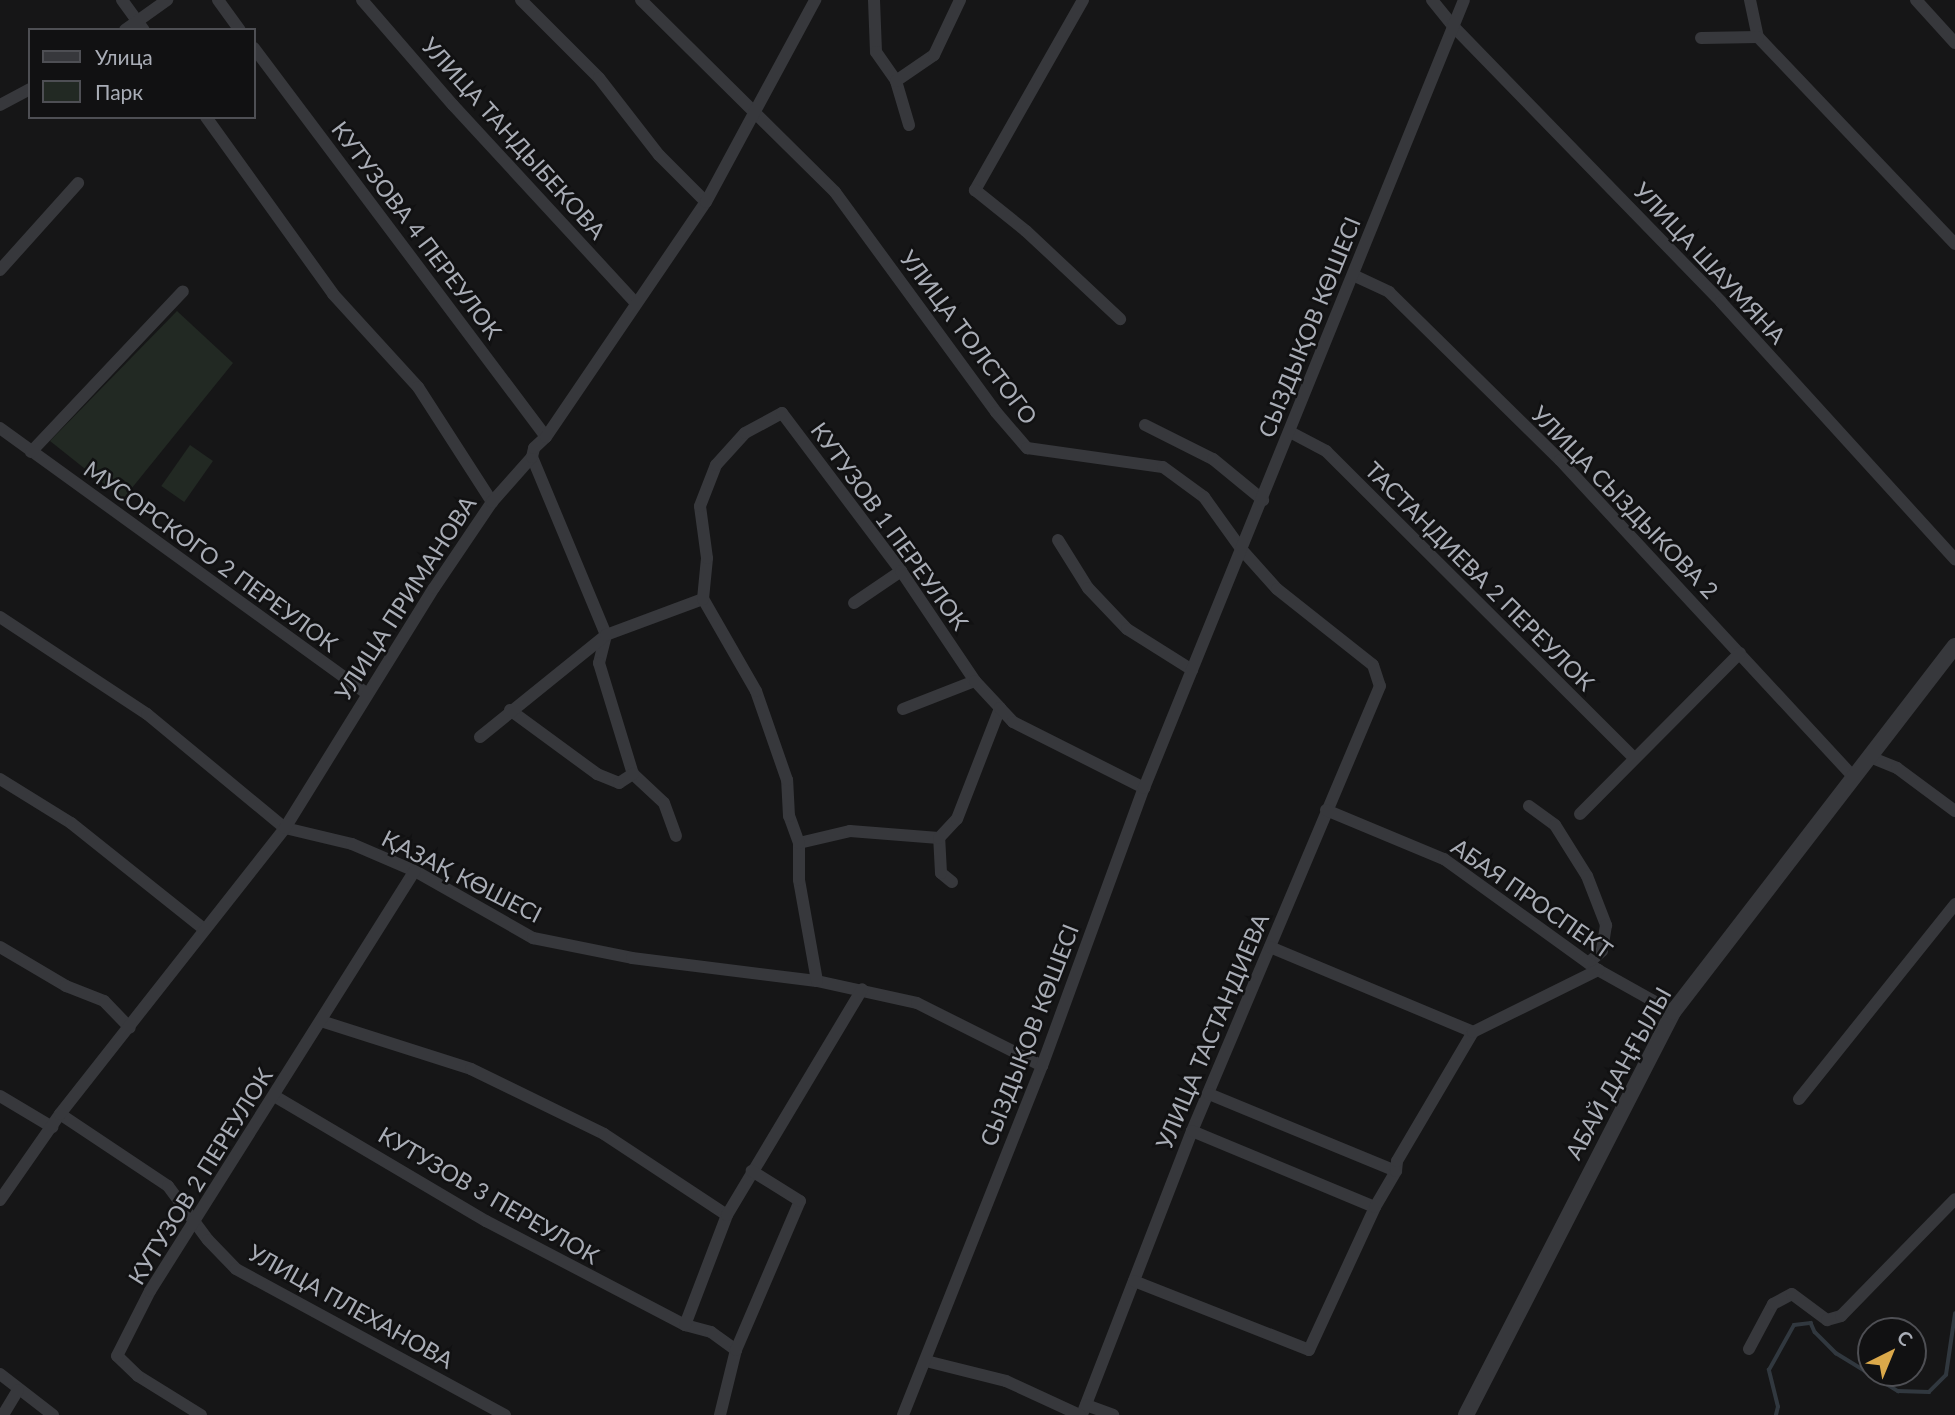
<!DOCTYPE html>
<html>
<head>
<meta charset="utf-8">
<style>
  body { margin:0 }
  #map { position:relative; width:1955px; height:1415px; overflow:hidden; background:#161617; font-family:Lato,sans-serif }
  div>[style] { position:absolute }
  .green>* { inset:0; background:#222923; transform-origin:0 0 }
  .stream>* { height:3.5px; margin:-1.75px; padding:0 1.75px; transform-origin:1.75px; border-radius:1.75px; background:#31383f }
  .minor>* { height:12px; margin:-6px; padding:0 6px; transform-origin:6px; border-radius:6px; background:#37383c }
  .tertiary>* { height:16px; margin:-8px; padding:0 8px; transform-origin:8px; border-radius:8px; background:#37383c }
  span { translate:-50% -50%; white-space:nowrap; text-align:center; line-height:1.15; -webkit-text-stroke:5px #111112; paint-order:stroke }
  .street-label { font-size:23px; color:#a9adb6 }
  .legend { position:absolute; left:28px; top:28px; width:228px; height:91px; box-sizing:border-box; background:#111112; border:2px solid #4e4f54; margin:0; padding:9px 12px; list-style:none; font-size:21px; color:#a9adb6 }
  .legend li { display:flex; align-items:center; gap:14px; height:35px }
  .legend b { width:35px; border:2px solid #4e4f54 }
  .north { position:absolute; left:1857px; top:1317px; width:70px; height:70px; box-sizing:border-box; background:#111112; border:2px solid #4e4f54; border-radius:50%; rotate:43deg; font-size:19px; font-weight:700; line-height:28px; text-align:center; color:#a9adb6 }
  .north::after { content:''; display:block; margin:auto; width:24px; height:32px; background:#dba94a; clip-path:polygon(50% 0,100% 100%,50% 72%,0 100%) }
</style>
</head>
<body>
<div id="map">
  <div class="green">
    <i style="clip-path:polygon(177px 311px,233px 363px,123px 499px,50px 441px)"></i>
    <i style="left:190px;top:445px;width:28px;height:50px;rotate:35deg"></i>
  </div>
  <div class="stream">
    <i style="left:1776px;top:1415px;width:8px;rotate:-76deg"></i>
    <i style="left:1778px;top:1407px;width:38px;rotate:-104deg"></i>
    <i style="left:1769px;top:1370px;width:51px;rotate:-60.9deg"></i>
    <i style="left:1794px;top:1325px;width:17px;rotate:-7deg"></i>
    <i style="left:1811px;top:1323px;width:10px;rotate:66deg"></i>
    <i style="left:1815px;top:1332px;width:30px;rotate:45deg"></i>
    <i style="left:1836px;top:1353px;width:73px;rotate:31.5deg"></i>
    <i style="left:1898px;top:1391px;width:31px;rotate:2deg"></i>
    <i style="left:1929px;top:1392px;width:24px;rotate:-45deg"></i>
    <i style="left:1946px;top:1375px;width:62px;rotate:-81.6deg"></i>
  </div>
  <div class="minor">
    <i style="left:122px;top:0;width:37px;rotate:54deg"></i>
    <i style="left:218px;top:0;width:37px;rotate:54deg"></i>
    <i style="left:362px;top:0;width:139px;rotate:49.1deg"></i>
    <i style="left:453px;top:105px;width:268px;rotate:47.3deg"></i>
    <i style="left:521px;top:0;width:110px;rotate:45deg"></i>
    <i style="left:599px;top:78px;width:98px;rotate:52.1deg"></i>
    <i style="left:659px;top:155px;width:66px;rotate:45deg"></i>
    <i style="left:641px;top:0;width:273px;rotate:44.7deg"></i>
    <i style="left:835px;top:192px;width:273px;rotate:53.8deg"></i>
    <i style="left:996px;top:412px;width:48px;rotate:49.3deg"></i>
    <i style="left:1027px;top:448px;width:137px;rotate:8deg"></i>
    <i style="left:1163px;top:467px;width:51px;rotate:36.2deg"></i>
    <i style="left:1204px;top:497px;width:65px;rotate:54.4deg"></i>
    <i style="left:1242px;top:550px;width:52px;rotate:48.1deg"></i>
    <i style="left:1277px;top:589px;width:122px;rotate:38.4deg"></i>
    <i style="left:1373px;top:665px;width:22px;rotate:72deg"></i>
    <i style="left:1380px;top:686px;width:483px;rotate:112.9deg"></i>
    <i style="left:1192px;top:1131px;width:305px;rotate:111.2deg"></i>
    <i style="left:874px;top:0;width:52px;rotate:87.8deg"></i>
    <i style="left:876px;top:52px;width:35px;rotate:55deg"></i>
    <i style="left:896px;top:81px;width:46px;rotate:73.5deg"></i>
    <i style="left:1083px;top:0;width:219px;rotate:119.6deg"></i>
    <i style="left:975px;top:190px;width:65px;rotate:38.8deg"></i>
    <i style="left:1026px;top:231px;width:129px;rotate:43.1deg"></i>
    <i style="left:1432px;top:0;width:32px;rotate:51deg"></i>
    <i style="left:1452px;top:25px;width:386px;rotate:45.8deg"></i>
    <i style="left:1721px;top:302px;width:348px;rotate:47.7deg"></i>
    <i style="left:1750px;top:0;width:38px;rotate:78deg"></i>
    <i style="left:1758px;top:37px;width:286px;rotate:46.4deg"></i>
    <i style="left:1916px;top:0;width:58px;rotate:47.8deg"></i>
    <i style="left:125px;top:30px;width:52px;rotate:-35.5deg"></i>
    <i style="left:1701px;top:38px;width:57px;rotate:-1deg"></i>
    <i style="left:254px;top:48px;width:486px;rotate:53.1deg"></i>
    <i style="left:896px;top:81px;width:46px;rotate:-34.4deg"></i>
    <i style="left:934px;top:55px;width:61px;rotate:-64.7deg"></i>
    <i style="left:0;top:105px;width:34px;rotate:-28deg"></i>
    <i style="left:206px;top:117px;width:218px;rotate:54.3deg"></i>
    <i style="left:333px;top:294px;width:126px;rotate:47.6deg"></i>
    <i style="left:418px;top:387px;width:137px;rotate:57.2deg"></i>
    <i style="left:0;top:270px;width:117px;rotate:-48.1deg"></i>
    <i style="left:1353px;top:275px;width:40px;rotate:25deg"></i>
    <i style="left:1389px;top:292px;width:240px;rotate:44.5deg"></i>
    <i style="left:1560px;top:460px;width:431px;rotate:47.2deg"></i>
    <i style="left:1145px;top:425px;width:76px;rotate:26.6deg"></i>
    <i style="left:1213px;top:459px;width:65px;rotate:39.4deg"></i>
    <i style="left:0;top:428px;width:453px;rotate:35.9deg"></i>
    <i style="left:1290px;top:432px;width:41px;rotate:27.8deg"></i>
    <i style="left:1326px;top:451px;width:435px;rotate:44.9deg"></i>
    <i style="left:31px;top:452px;width:221px;rotate:-46.6deg"></i>
    <i style="left:532px;top:457px;width:193px;rotate:67.4deg"></i>
    <i style="left:606px;top:635px;width:29px;rotate:104deg"></i>
    <i style="left:599px;top:663px;width:116px;rotate:73deg"></i>
    <i style="left:633px;top:774px;width:42px;rotate:43.1deg"></i>
    <i style="left:664px;top:803px;width:35px;rotate:70deg"></i>
    <i style="left:1058px;top:540px;width:57px;rotate:58deg"></i>
    <i style="left:1088px;top:588px;width:57px;rotate:46.4deg"></i>
    <i style="left:1127px;top:629px;width:77px;rotate:32.2deg"></i>
    <i style="left:854px;top:603px;width:57px;rotate:-34.2deg"></i>
    <i style="left:0;top:617px;width:176px;rotate:33.4deg"></i>
    <i style="left:147px;top:714px;width:179px;rotate:39.6deg"></i>
    <i style="left:285px;top:828px;width:69px;rotate:13.4deg"></i>
    <i style="left:352px;top:844px;width:69px;rotate:23.2deg"></i>
    <i style="left:415px;top:871px;width:136px;rotate:29.6deg"></i>
    <i style="left:533px;top:938px;width:101px;rotate:11.4deg"></i>
    <i style="left:632px;top:958px;width:186px;rotate:7.1deg"></i>
    <i style="left:817px;top:981px;width:102px;rotate:12.4deg"></i>
    <i style="left:917px;top:1003px;width:140px;rotate:26.7deg"></i>
    <i style="left:903px;top:709px;width:77px;rotate:-21.3deg"></i>
    <i style="left:510px;top:710px;width:108px;rotate:36.3deg"></i>
    <i style="left:597px;top:774px;width:24px;rotate:22deg"></i>
    <i style="left:619px;top:783px;width:17px;rotate:-33deg"></i>
    <i style="left:480px;top:737px;width:162px;rotate:-39deg"></i>
    <i style="left:606px;top:635px;width:103px;rotate:-20.4deg"></i>
    <i style="left:1870px;top:757px;width:29px;rotate:22deg"></i>
    <i style="left:1897px;top:768px;width:72px;rotate:36.6deg"></i>
    <i style="left:0;top:779px;width:84px;rotate:31.8deg"></i>
    <i style="left:71px;top:823px;width:170px;rotate:38.6deg"></i>
    <i style="left:1529px;top:806px;width:32px;rotate:36deg"></i>
    <i style="left:1555px;top:825px;width:60px;rotate:57.9deg"></i>
    <i style="left:1587px;top:876px;width:53px;rotate:68.8deg"></i>
    <i style="left:1606px;top:925px;width:26px;rotate:99deg"></i>
    <i style="left:1602px;top:951px;width:18px;rotate:139deg"></i>
    <i style="left:1326px;top:810px;width:128px;rotate:22.6deg"></i>
    <i style="left:1444px;top:859px;width:190px;rotate:35.8deg"></i>
    <i style="left:1598px;top:970px;width:86px;rotate:29.2deg"></i>
    <i style="left:1580px;top:814px;width:227px;rotate:-45.2deg"></i>
    <i style="left:799px;top:843px;width:52px;rotate:-13.2deg"></i>
    <i style="left:850px;top:831px;width:89px;rotate:4.5deg"></i>
    <i style="left:952px;top:882px;width:14px;rotate:-141deg"></i>
    <i style="left:941px;top:873px;width:35px;rotate:-93deg"></i>
    <i style="left:939px;top:838px;width:26px;rotate:-47deg"></i>
    <i style="left:957px;top:819px;width:119px;rotate:-68.8deg"></i>
    <i style="left:0;top:947px;width:77px;rotate:30.6deg"></i>
    <i style="left:66px;top:986px;width:41px;rotate:21.5deg"></i>
    <i style="left:104px;top:1001px;width:37px;rotate:46deg"></i>
    <i style="left:1270px;top:947px;width:220px;rotate:22.7deg"></i>
    <i style="left:817px;top:981px;width:103px;rotate:-100.1deg"></i>
    <i style="left:799px;top:880px;width:37px;rotate:-90deg"></i>
    <i style="left:799px;top:843px;width:29px;rotate:-110deg"></i>
    <i style="left:789px;top:816px;width:36px;rotate:-93deg"></i>
    <i style="left:787px;top:780px;width:94px;rotate:-109.2deg"></i>
    <i style="left:756px;top:691px;width:106px;rotate:-119.9deg"></i>
    <i style="left:703px;top:599px;width:41px;rotate:-84.4deg"></i>
    <i style="left:707px;top:558px;width:52px;rotate:-97.7deg"></i>
    <i style="left:700px;top:506px;width:44px;rotate:-68.7deg"></i>
    <i style="left:716px;top:465px;width:43px;rotate:-47.8deg"></i>
    <i style="left:745px;top:433px;width:42px;rotate:-28.4deg"></i>
    <i style="left:782px;top:413px;width:198px;rotate:53deg"></i>
    <i style="left:901px;top:571px;width:133px;rotate:56.1deg"></i>
    <i style="left:975px;top:681px;width:37px;rotate:47deg"></i>
    <i style="left:1000px;top:708px;width:19px;rotate:47deg"></i>
    <i style="left:1013px;top:722px;width:147px;rotate:26.7deg"></i>
    <i style="left:321px;top:1021px;width:157px;rotate:17.7deg"></i>
    <i style="left:471px;top:1069px;width:148px;rotate:26deg"></i>
    <i style="left:604px;top:1134px;width:147px;rotate:33.4deg"></i>
    <i style="left:1209px;top:1094px;width:202px;rotate:22.4deg"></i>
    <i style="left:0;top:1096px;width:61px;rotate:30.8deg"></i>
    <i style="left:276px;top:1097px;width:244px;rotate:30.6deg"></i>
    <i style="left:486px;top:1221px;width:225px;rotate:27.6deg"></i>
    <i style="left:685px;top:1325px;width:27px;rotate:15deg"></i>
    <i style="left:711px;top:1332px;width:31px;rotate:36deg"></i>
    <i style="left:1799px;top:1099px;width:250px;rotate:-51.3deg"></i>
    <i style="left:60px;top:1114px;width:130px;rotate:33.7deg"></i>
    <i style="left:168px;top:1186px;width:67px;rotate:53.5deg"></i>
    <i style="left:208px;top:1240px;width:40px;rotate:46deg"></i>
    <i style="left:236px;top:1269px;width:306px;rotate:28.5deg"></i>
    <i style="left:1192px;top:1131px;width:198px;rotate:22.6deg"></i>
    <i style="left:0;top:1200px;width:105px;rotate:-55.1deg"></i>
    <i style="left:60px;top:1114px;width:364px;rotate:-51.8deg"></i>
    <i style="left:285px;top:828px;width:282px;rotate:-58.2deg"></i>
    <i style="left:434px;top:588px;width:104px;rotate:-56deg"></i>
    <i style="left:492px;top:502px;width:60px;rotate:-48.4deg"></i>
    <i style="left:532px;top:457px;width:9px;rotate:-77deg"></i>
    <i style="left:534px;top:448px;width:16px;rotate:-43deg"></i>
    <i style="left:546px;top:437px;width:284px;rotate:-55.8deg"></i>
    <i style="left:706px;top:202px;width:230px;rotate:-61.6deg"></i>
    <i style="left:1134px;top:1281px;width:188px;rotate:21.5deg"></i>
    <i style="left:1309px;top:1350px;width:157px;rotate:-65.2deg"></i>
    <i style="left:1375px;top:1207px;width:42px;rotate:-59.7deg"></i>
    <i style="left:1396px;top:1171px;width:10px;rotate:-84deg"></i>
    <i style="left:1397px;top:1161px;width:150px;rotate:-59.5deg"></i>
    <i style="left:1473px;top:1032px;width:140px;rotate:-26.4deg"></i>
    <i style="left:685px;top:1325px;width:118px;rotate:-69.1deg"></i>
    <i style="left:727px;top:1215px;width:263px;rotate:-59.1deg"></i>
    <i style="left:1749px;top:1349px;width:51px;rotate:-61.9deg"></i>
    <i style="left:1773px;top:1304px;width:21px;rotate:-28deg"></i>
    <i style="left:1792px;top:1294px;width:44px;rotate:36.6deg"></i>
    <i style="left:1827px;top:1320px;width:15px;rotate:-16deg"></i>
    <i style="left:1841px;top:1316px;width:163px;rotate:-45.7deg"></i>
    <i style="left:926px;top:1361px;width:82px;rotate:14deg"></i>
    <i style="left:1006px;top:1381px;width:81px;rotate:24.7deg"></i>
    <i style="left:0;top:1374px;width:67px;rotate:37.7deg"></i>
    <i style="left:1086px;top:1405px;width:29px;rotate:20deg"></i>
    <i style="left:3px;top:1415px;width:29px;rotate:-59deg"></i>
    <i style="left:201px;top:1415px;width:74px;rotate:-148.2deg"></i>
    <i style="left:138px;top:1376px;width:29px;rotate:-136deg"></i>
    <i style="left:117px;top:1356px;width:73px;rotate:-63.1deg"></i>
    <i style="left:150px;top:1291px;width:497px;rotate:-57.8deg"></i>
    <i style="left:720px;top:1415px;width:67px;rotate:-76.2deg"></i>
    <i style="left:736px;top:1350px;width:162px;rotate:-66.8deg"></i>
    <i style="left:800px;top:1201px;width:57px;rotate:-148deg"></i>
    <i style="left:903px;top:1415px;width:376px;rotate:-68.3deg"></i>
    <i style="left:1042px;top:1066px;width:296px;rotate:-69.9deg"></i>
    <i style="left:1144px;top:788px;width:850px;rotate:-67.9deg"></i>
  </div>
  <div class="tertiary">
    <i style="left:1466px;top:1415px;width:453px;rotate:-62.8deg"></i>
    <i style="left:1673px;top:1012px;width:462px;rotate:-52.4deg"></i>
  </div>
  <div class="street-label">
    <span style="left:514px;top:138px;rotate:48deg">УЛИЦА ТАНДЫБЕКОВА</span>
    <span style="left:417px;top:230px;rotate:53deg">КУТУЗОВА 4 ПЕРЕУЛОК</span>
    <span style="left:1710px;top:263px;rotate:47deg">УЛИЦА ШАУМЯНА</span>
    <span style="left:1309px;top:327px;rotate:-68deg">СЫЗДЫҚОВ КӨШЕСІ</span>
    <span style="left:969px;top:337px;rotate:53deg">УЛИЦА ТОЛСТОГО</span>
    <span style="left:1625px;top:502px;rotate:46deg">УЛИЦА СЫЗДЫКОВА 2</span>
    <span style="left:890px;top:526px;rotate:54deg">КУТУЗОВ 1 ПЕРЕУЛОК</span>
    <span style="left:211px;top:556px;rotate:36deg">МУСОРСКОГО 2 ПЕРЕУЛОК</span>
    <span style="left:1480px;top:576px;rotate:45deg">ТАСТАНДИЕВА 2 ПЕРЕУЛОК</span>
    <span style="left:405px;top:598px;rotate:-57deg">УЛИЦА ПРИМАНОВА</span>
    <span style="left:462px;top:876px;rotate:27deg">ҚАЗАҚ КӨШЕСІ</span>
    <span style="left:1532px;top:898px;rotate:35deg">АБАЯ ПРОСПЕКТ</span>
    <span style="left:1212px;top:1031px;rotate:-67deg">УЛИЦА ТАСТАНДИЕВА</span>
    <span style="left:1029px;top:1035px;rotate:-69deg">СЫЗДЫҚОВ КӨШЕСІ</span>
    <span style="left:1618px;top:1073px;rotate:-61deg">АБАЙ ДАҢҒЫЛЫ</span>
    <span style="left:200px;top:1176px;rotate:-58deg">КУТУЗОВ 2 ПЕРЕУЛОК</span>
    <span style="left:489px;top:1195px;rotate:30deg">КУТУЗОВ 3 ПЕРЕУЛОК</span>
    <span style="left:351px;top:1306px;rotate:29deg">УЛИЦА ПЛЕХАНОВА</span>
  </div>
  <ul class="legend">
  <li><b style="height:9px;background:#37383c"></b>Улица</li>
  <li><b style="height:19px;background:#222923"></b>Парк</li>
  </ul>
  <div class="north">С</div>
</div>
</body>
</html>
